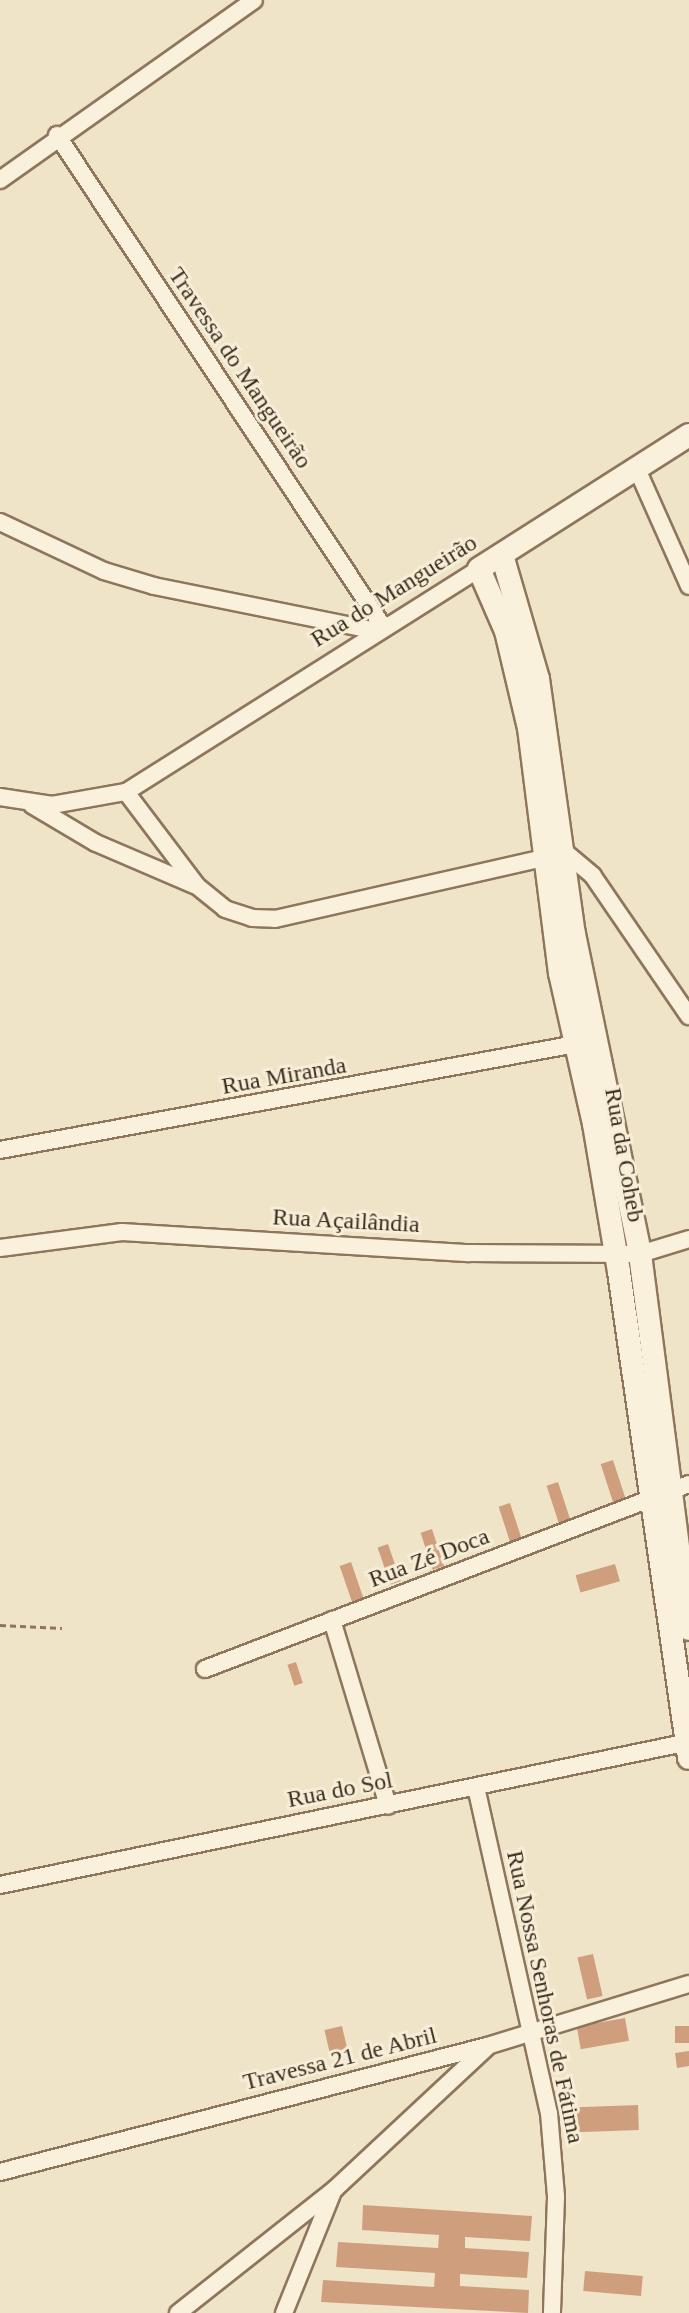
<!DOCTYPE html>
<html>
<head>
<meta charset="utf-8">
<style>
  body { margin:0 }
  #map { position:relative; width:689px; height:2313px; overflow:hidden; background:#f0e4c8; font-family:"Times New Roman",serif }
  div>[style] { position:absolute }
  .building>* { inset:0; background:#cf9f7d; transform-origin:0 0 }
  .path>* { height:3px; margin-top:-1.5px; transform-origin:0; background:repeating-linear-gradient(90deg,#8d765c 0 6px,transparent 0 10px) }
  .roads { filter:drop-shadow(2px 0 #8d765c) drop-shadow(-2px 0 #8d765c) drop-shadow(0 2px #8d765c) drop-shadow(0 -2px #8d765c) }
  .minor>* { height:16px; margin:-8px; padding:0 8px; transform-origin:8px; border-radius:8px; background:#faf1dc }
  .tertiary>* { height:22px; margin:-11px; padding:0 11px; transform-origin:11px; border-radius:11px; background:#faf1dc }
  span { translate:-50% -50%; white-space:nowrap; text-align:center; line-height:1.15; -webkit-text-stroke:6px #f7eed8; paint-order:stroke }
  .street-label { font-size:24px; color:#3d2e20 }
</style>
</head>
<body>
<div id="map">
  <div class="building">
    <i style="left:613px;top:1460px;width:40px;height:13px;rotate:72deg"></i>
    <i style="left:558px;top:1482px;width:40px;height:12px;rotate:72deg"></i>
    <i style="left:510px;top:1503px;width:40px;height:12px;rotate:72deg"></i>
    <i style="left:432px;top:1529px;width:39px;height:12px;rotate:72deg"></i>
    <i style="left:388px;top:1544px;width:39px;height:11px;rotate:71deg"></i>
    <i style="left:351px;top:1562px;width:40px;height:12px;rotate:71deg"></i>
    <i style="left:615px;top:1564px;width:18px;height:41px;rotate:74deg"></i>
    <i style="left:296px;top:1662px;width:22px;height:9px;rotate:72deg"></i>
    <i style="left:593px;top:1954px;width:43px;height:16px;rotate:77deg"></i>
    <i style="left:625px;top:2018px;width:23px;height:49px;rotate:80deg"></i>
    <i style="left:342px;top:2026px;width:23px;height:18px;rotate:77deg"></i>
    <i style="left:689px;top:2026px;width:17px;height:14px;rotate:90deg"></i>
    <i style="clip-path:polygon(689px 2051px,689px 2066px,677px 2068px,675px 2053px)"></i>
    <i style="left:638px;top:2105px;width:25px;height:62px;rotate:88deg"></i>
    <i style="clip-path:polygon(363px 2205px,532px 2216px,530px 2241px,465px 2237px,465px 2248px,529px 2252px,527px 2278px,460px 2274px,460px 2286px,529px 2290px,528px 2313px,321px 2302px,323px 2280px,434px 2287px,435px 2273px,336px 2267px,338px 2242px,438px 2248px,439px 2235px,362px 2230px)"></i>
    <i style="left:585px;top:2271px;width:58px;height:20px;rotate:5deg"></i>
  </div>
  <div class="path">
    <i style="left:0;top:1625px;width:62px;rotate:2.8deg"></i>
  </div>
  <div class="roads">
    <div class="minor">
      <i style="left:57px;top:135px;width:592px;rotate:56.44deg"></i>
      <i style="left:0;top:180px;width:311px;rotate:-35.3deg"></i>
      <i style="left:637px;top:469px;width:128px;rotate:66deg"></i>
      <i style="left:0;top:522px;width:115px;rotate:25.2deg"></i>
      <i style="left:104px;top:571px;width:52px;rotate:16.7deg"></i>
      <i style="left:154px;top:586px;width:228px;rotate:11.4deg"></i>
      <i style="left:126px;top:792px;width:418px;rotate:-32.3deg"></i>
      <i style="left:0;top:797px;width:53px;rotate:8.7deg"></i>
      <i style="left:52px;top:805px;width:75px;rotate:-10deg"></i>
      <i style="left:126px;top:792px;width:118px;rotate:52.9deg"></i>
      <i style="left:197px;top:886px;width:36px;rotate:39deg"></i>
      <i style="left:225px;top:909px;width:28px;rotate:18deg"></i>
      <i style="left:252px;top:918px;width:23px;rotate:2deg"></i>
      <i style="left:275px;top:919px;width:298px;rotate:-12.8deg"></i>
      <i style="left:566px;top:853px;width:35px;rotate:40deg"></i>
      <i style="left:593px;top:876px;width:170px;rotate:55.6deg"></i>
      <i style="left:32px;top:805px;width:74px;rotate:30.7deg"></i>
      <i style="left:96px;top:843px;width:107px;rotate:23.2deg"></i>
      <i style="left:0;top:1150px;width:586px;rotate:-10.43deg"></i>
      <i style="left:0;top:1248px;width:123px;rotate:-7.5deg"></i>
      <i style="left:122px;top:1232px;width:348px;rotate:3.5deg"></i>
      <i style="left:469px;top:1253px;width:171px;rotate:0.3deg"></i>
      <i style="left:640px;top:1254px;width:51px;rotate:-17deg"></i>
      <i style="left:332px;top:1620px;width:194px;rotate:73.2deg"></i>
      <i style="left:205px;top:1669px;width:518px;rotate:-20.92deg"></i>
      <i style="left:476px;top:1787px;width:334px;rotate:77.4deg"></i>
      <i style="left:549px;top:2113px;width:84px;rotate:85.2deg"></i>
      <i style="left:556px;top:2197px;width:116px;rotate:92deg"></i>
      <i style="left:0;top:1885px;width:704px;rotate:-11.73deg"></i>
      <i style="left:0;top:2172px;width:503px;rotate:-14.51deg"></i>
      <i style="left:487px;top:2046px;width:211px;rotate:-17.1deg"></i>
      <i style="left:178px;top:2313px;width:200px;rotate:-38.3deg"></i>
      <i style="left:335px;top:2189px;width:207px;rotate:-43deg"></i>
      <i style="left:284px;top:2313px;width:131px;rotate:-68deg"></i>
    </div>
    <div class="tertiary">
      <i style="left:689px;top:435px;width:249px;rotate:147.5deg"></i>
      <i style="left:479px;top:569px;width:68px;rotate:66.5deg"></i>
      <i style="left:506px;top:631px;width:100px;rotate:76.7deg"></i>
      <i style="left:529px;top:728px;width:247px;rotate:82.8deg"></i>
      <i style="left:560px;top:973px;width:155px;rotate:77.3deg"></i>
      <i style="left:594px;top:1124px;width:150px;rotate:80.4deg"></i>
      <i style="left:619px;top:1272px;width:491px;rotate:81.8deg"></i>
      <i style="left:502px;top:555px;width:129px;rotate:73.8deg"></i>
      <i style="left:538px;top:679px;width:258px;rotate:82deg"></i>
      <i style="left:574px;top:934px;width:327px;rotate:78.3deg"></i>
      <i style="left:640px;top:1254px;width:378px;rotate:82.6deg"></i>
    </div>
  </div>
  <div class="street-label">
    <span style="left:240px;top:368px;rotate:56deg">Travessa do Mangueirão</span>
    <span style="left:394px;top:591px;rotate:-32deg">Rua do Mangueirão</span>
    <span style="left:284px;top:1076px;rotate:-10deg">Rua Miranda</span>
    <span style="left:624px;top:1155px;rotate:80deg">Rua da Coheb</span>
    <span style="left:346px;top:1221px;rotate:3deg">Rua Açailândia</span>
    <span style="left:429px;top:1558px;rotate:-21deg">Rua Zé Doca</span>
    <span style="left:340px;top:1790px;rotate:-11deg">Rua do Sol</span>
    <span style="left:545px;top:1997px;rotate:78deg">Rua Nossa Senhoras de Fátima</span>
    <span style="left:340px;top:2059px;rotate:-14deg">Travessa 21 de Abril</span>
  </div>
</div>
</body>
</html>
